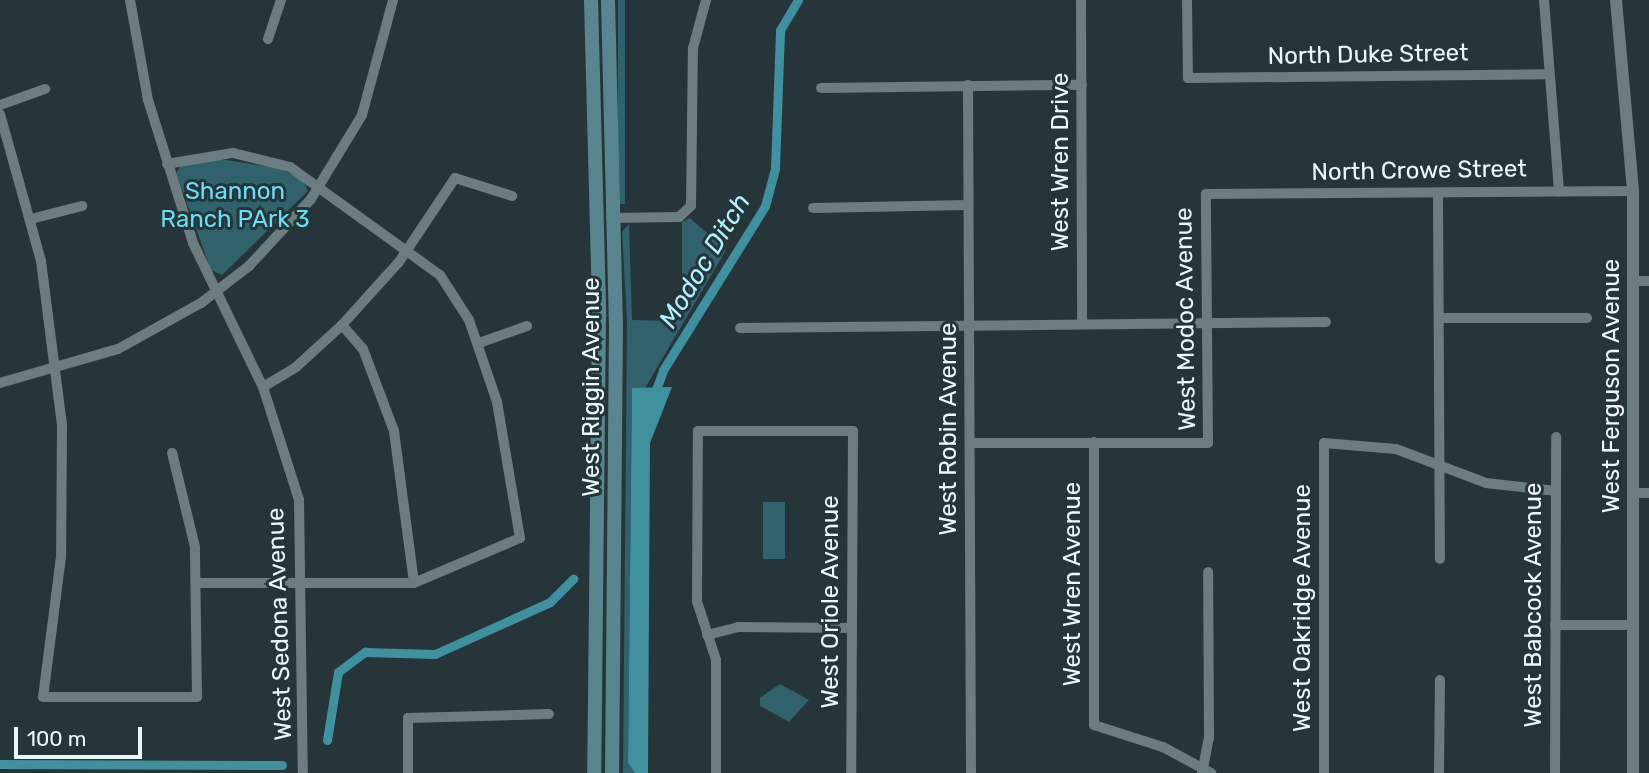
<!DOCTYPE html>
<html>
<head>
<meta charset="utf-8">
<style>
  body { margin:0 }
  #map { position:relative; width:1649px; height:773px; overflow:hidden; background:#253539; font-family:Rubik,sans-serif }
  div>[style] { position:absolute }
  .green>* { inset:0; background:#31626c; transform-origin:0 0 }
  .water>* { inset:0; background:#41909f }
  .canal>* { height:9px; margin:-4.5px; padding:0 4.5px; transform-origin:4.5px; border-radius:4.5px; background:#41909f }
  .minor>* { height:10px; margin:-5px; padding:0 5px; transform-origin:5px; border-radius:5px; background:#6c7d81 }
  .tertiary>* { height:12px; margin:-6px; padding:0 6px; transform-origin:6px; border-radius:6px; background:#6c7d81 }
  .secondary>* { height:14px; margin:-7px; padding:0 7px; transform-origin:7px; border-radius:7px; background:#59868e }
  span { translate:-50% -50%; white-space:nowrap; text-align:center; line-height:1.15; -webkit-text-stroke:6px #253539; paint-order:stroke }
  .street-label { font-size:24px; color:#edf7f9 }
  .park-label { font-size:24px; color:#69def4 }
  .water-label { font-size:26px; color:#b2f1fe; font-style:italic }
  .scale { position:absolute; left:14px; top:727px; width:128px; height:32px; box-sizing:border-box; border:4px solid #edf7f9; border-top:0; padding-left:9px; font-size:21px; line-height:24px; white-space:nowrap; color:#edf7f9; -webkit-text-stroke:5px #253539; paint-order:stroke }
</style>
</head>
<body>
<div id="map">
  <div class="green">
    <i style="left:618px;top:0;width:7px;height:204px"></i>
    <i style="clip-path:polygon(220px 159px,277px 168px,303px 179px,308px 191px,222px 275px,211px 270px,176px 173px,182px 164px)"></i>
    <i style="clip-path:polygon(690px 218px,726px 250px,644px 390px,632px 388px,628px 763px,635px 773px,623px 773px,627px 320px,622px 232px,629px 224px,632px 320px,670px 321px,682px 304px,682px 222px)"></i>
    <i style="left:763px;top:502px;width:22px;height:57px"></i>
    <i style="clip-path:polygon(780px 684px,809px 700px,789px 722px,760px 706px,760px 698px)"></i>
  </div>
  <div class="water">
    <i style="clip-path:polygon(672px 387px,650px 443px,648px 773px,635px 773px,628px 763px,632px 388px)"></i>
  </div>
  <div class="canal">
    <i style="left:653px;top:398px;width:30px;rotate:-70deg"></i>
    <i style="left:663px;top:370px;width:193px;rotate:-58.1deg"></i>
    <i style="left:765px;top:206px;width:39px;rotate:-75deg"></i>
    <i style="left:775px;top:168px;width:138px;rotate:-87.9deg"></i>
    <i style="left:780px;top:30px;width:35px;rotate:-59deg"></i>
    <i style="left:327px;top:740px;width:69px;rotate:-80.8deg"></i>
    <i style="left:338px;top:672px;width:34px;rotate:-37deg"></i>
    <i style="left:365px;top:652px;width:70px;rotate:1.6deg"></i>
    <i style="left:435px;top:654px;width:126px;rotate:-24.3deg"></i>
    <i style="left:550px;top:602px;width:33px;rotate:-45deg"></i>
    <i style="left:0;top:764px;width:282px;rotate:0.2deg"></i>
  </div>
  <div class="minor">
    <i style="left:130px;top:0;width:102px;rotate:79.8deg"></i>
    <i style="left:148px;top:100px;width:150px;rotate:72.5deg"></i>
    <i style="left:193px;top:243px;width:160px;rotate:64.1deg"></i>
    <i style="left:263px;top:387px;width:119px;rotate:72.3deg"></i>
    <i style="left:299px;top:500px;width:273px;rotate:89.2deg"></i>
    <i style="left:1081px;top:0;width:323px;rotate:89.8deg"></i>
    <i style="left:1187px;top:0;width:78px;rotate:89.3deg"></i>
    <i style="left:1188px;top:78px;width:360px;rotate:-0.6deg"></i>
    <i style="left:1544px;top:0;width:192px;rotate:85.5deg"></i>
    <i style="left:268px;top:39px;width:41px;rotate:-71.6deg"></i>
    <i style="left:968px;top:85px;width:688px;rotate:89.75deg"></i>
    <i style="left:821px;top:88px;width:261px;rotate:-0.7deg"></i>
    <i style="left:0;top:105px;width:48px;rotate:-19.6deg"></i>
    <i style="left:0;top:114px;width:153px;rotate:74.4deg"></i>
    <i style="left:41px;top:261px;width:165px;rotate:82.7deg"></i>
    <i style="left:62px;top:425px;width:132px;rotate:90.4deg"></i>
    <i style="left:61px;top:557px;width:141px;rotate:97.3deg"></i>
    <i style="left:43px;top:697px;width:154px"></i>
    <i style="left:197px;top:697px;width:150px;rotate:-90.8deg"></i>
    <i style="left:195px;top:547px;width:97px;rotate:-103.7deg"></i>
    <i style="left:167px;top:164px;width:67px;rotate:-9.5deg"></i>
    <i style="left:233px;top:153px;width:59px;rotate:13.8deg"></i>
    <i style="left:290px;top:167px;width:185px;rotate:35.8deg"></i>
    <i style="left:440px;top:275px;width:54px;rotate:57.2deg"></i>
    <i style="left:469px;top:320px;width:87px;rotate:71.1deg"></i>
    <i style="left:497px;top:402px;width:138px;rotate:80.4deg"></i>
    <i style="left:520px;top:538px;width:115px;rotate:157deg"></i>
    <i style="left:414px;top:583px;width:217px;rotate:180deg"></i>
    <i style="left:1438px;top:193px;width:366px;rotate:89.7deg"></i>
    <i style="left:813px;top:208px;width:155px;rotate:-1.1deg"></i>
    <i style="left:611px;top:218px;width:68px;rotate:-0.8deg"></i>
    <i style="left:679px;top:217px;width:16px;rotate:-43deg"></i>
    <i style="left:691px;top:206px;width:158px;rotate:-89.3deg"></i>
    <i style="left:693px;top:48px;width:50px;rotate:-74.8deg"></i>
    <i style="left:31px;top:219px;width:53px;rotate:-14.3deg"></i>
    <i style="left:1632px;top:281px;width:17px"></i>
    <i style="left:1439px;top:318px;width:148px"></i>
    <i style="left:342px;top:325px;width:32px;rotate:49deg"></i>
    <i style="left:363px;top:349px;width:88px;rotate:69.3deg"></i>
    <i style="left:394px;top:431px;width:153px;rotate:82.5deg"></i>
    <i style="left:740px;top:328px;width:586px;rotate:-0.59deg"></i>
    <i style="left:479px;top:343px;width:51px;rotate:-19.5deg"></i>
    <i style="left:0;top:383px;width:123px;rotate:-16.1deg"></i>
    <i style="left:118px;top:349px;width:95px;rotate:-29deg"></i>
    <i style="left:201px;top:303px;width:61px;rotate:-37.6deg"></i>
    <i style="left:249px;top:266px;width:91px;rotate:-47.2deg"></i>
    <i style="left:311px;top:199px;width:98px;rotate:-58.7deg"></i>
    <i style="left:362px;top:115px;width:119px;rotate:-74.9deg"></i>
    <i style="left:263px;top:387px;width:39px;rotate:-31deg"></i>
    <i style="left:296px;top:367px;width:62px;rotate:-42.4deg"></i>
    <i style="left:342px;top:325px;width:85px;rotate:-47.9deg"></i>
    <i style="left:399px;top:262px;width:101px;rotate:-56.3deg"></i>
    <i style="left:455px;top:178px;width:60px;rotate:17.5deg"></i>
    <i style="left:1094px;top:442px;width:283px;rotate:90deg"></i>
    <i style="left:1094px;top:725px;width:72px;rotate:17.7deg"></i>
    <i style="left:1163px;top:747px;width:55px;rotate:28.4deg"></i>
    <i style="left:971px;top:443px;width:237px"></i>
    <i style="left:1208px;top:443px;width:249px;rotate:-90.5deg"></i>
    <i style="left:1206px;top:194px;width:427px;rotate:-0.4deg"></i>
    <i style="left:1634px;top:493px;width:15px"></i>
    <i style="left:1555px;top:625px;width:78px"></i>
    <i style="left:707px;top:635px;width:32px;rotate:-14deg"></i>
    <i style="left:738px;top:627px;width:114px;rotate:0.5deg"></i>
    <i style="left:408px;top:773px;width:55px;rotate:-90deg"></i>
    <i style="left:408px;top:718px;width:141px;rotate:-1.6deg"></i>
    <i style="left:716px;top:773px;width:113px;rotate:-90deg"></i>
    <i style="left:716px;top:660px;width:62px;rotate:-107.9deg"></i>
    <i style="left:697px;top:601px;width:170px;rotate:-89.7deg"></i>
    <i style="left:698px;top:431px;width:155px"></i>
    <i style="left:853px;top:431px;width:342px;rotate:90.3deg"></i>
    <i style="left:1202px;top:773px;width:36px;rotate:-79deg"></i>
    <i style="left:1209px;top:738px;width:166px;rotate:-90.3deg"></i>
    <i style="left:1324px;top:773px;width:330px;rotate:-90deg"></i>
    <i style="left:1324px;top:443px;width:72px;rotate:4.8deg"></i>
    <i style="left:1396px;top:449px;width:96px;rotate:20.7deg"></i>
    <i style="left:1486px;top:483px;width:70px;rotate:6.5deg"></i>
    <i style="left:1439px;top:773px;width:93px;rotate:-89.4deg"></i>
    <i style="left:1555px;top:773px;width:336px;rotate:-89.8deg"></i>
  </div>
  <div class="tertiary">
    <i style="left:1616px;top:0;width:192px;rotate:84.9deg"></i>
    <i style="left:1633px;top:191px;width:582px;rotate:90deg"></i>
  </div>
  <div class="secondary">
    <i style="left:591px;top:0;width:316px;rotate:88.5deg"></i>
    <i style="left:599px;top:316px;width:457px;rotate:90.6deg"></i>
    <i style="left:608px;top:0;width:324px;rotate:88.6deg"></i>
    <i style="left:616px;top:324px;width:449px;rotate:90.5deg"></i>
  </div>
  <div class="street-label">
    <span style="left:1368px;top:55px;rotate:-1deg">North Duke Street</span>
    <span style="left:1061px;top:162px;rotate:-90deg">West Wren Drive</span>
    <span style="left:1419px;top:171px;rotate:-1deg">North Crowe Street</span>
    <span style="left:1186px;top:319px;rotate:-91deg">West Modoc Avenue</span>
    <span style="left:1612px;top:386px;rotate:-90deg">West Ferguson Avenue</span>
    <span style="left:592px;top:387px;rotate:-90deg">West Riggin Avenue</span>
    <span style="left:949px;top:429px;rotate:-90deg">West Robin Avenue</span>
    <span style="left:1073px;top:584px;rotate:-90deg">West Wren Avenue</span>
    <span style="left:831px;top:602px;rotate:-90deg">West Oriole Avenue</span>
    <span style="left:1534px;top:605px;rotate:-90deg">West Babcock Avenue</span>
    <span style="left:1303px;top:608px;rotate:-90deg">West Oakridge Avenue</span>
    <span style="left:280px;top:624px;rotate:-92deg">West Sedona Avenue</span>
  </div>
  <div class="park-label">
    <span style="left:235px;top:206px">Shannon<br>Ranch PArk 3</span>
  </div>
  <div class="water-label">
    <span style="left:705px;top:261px;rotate:-59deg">Modoc Ditch</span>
  </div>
  <div class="scale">100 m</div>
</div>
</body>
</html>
